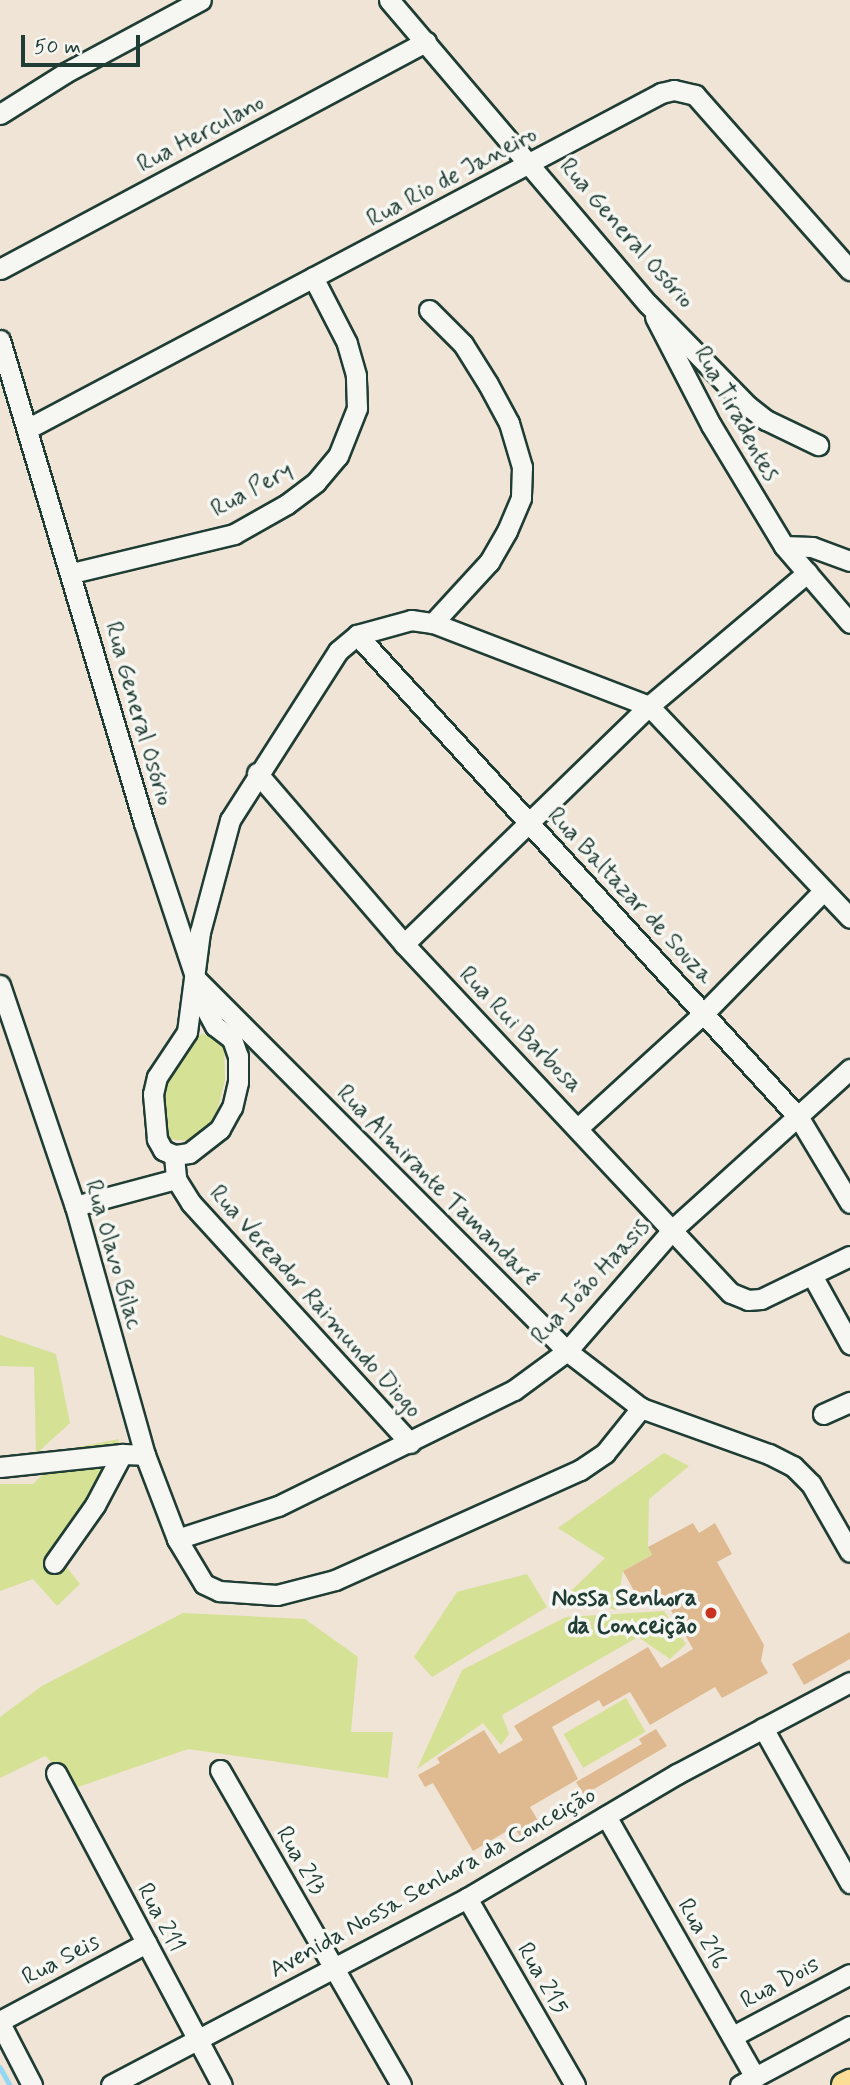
<!DOCTYPE html>
<html>
<head>
<meta charset="utf-8">
<style>
  body { margin:0 }
  #map { position:relative; width:850px; height:2085px; overflow:hidden; background:#efe4d5; font-family:Mynerve,sans-serif }
  div>[style] { position:absolute }
  .green>* { inset:0; background:#d5e194; transform-origin:0 0 }
  .stream>* { height:4.5px; margin:-2.25px; padding:0 2.25px; transform-origin:2.25px; border-radius:2.25px; background:#93d7f4 }
  .building>* { inset:0; background:#dfba90 }
  .roads { filter:drop-shadow(2px 0 #1f3d34) drop-shadow(-2px 0 #1f3d34) drop-shadow(0 2px #1f3d34) drop-shadow(0 -2px #1f3d34) }
  .minor>* { height:19px; margin:-9.5px; padding:0 9.5px; transform-origin:9.5px; border-radius:9.5px; background:#f6f6f2 }
  .major>* { height:24px; margin:-12px; padding:0 12px; transform-origin:12px; border-radius:12px; background:#fcde96 }
  .dots>* { width:19px; height:19px; translate:-50% -50%; box-sizing:border-box; border:4px solid #f6f6f2; border-radius:50% }
  span { translate:-50% -50%; white-space:nowrap; text-align:center; line-height:1.15; -webkit-text-stroke:7px #f6f6f2; paint-order:stroke }
  .street-label { font-size:24px; color:#1f3d34 }
  .poi-label { font-size:24px; color:#1f3d34; font-weight:700 }
  .right { translate:-100% -50%; text-align:right }
  .scale { position:absolute; left:21px; top:35px; width:119px; height:32px; box-sizing:border-box; border:4px solid #1f3d34; border-top:0; padding-left:9px; font-size:21px; line-height:24px; white-space:nowrap; color:#1f3d34; -webkit-text-stroke:5px #f6f6f2; paint-order:stroke }
</style>
</head>
<body>
<div id="map">
  <div class="green">
    <i style="clip-path:polygon(201px 1034px,224px 1037px,225px 1080px,218px 1108px,205px 1133px,189px 1141px,168px 1139px,162px 1107px,169px 1067px)"></i>
    <i style="clip-path:polygon(0 1335px,56px 1354px,70px 1423px,36px 1454px,34px 1367px,0 1366px)"></i>
    <i style="clip-path:polygon(119px 1439px,115px 1489px,54px 1551px,80px 1584px,57px 1606px,33px 1579px,0 1591px,0 1484px,33px 1484px,68px 1449px)"></i>
    <i style="clip-path:polygon(664px 1453px,689px 1466px,649px 1499px,648px 1547px,652px 1555px,623px 1571px,616px 1610px,565px 1597px,605px 1558px,558px 1528px)"></i>
    <i style="clip-path:polygon(527px 1574px,547px 1607px,432px 1677px,414px 1657px,457px 1592px)"></i>
    <i style="clip-path:polygon(664px 1611px,686px 1644px,670px 1659px,638px 1637px,502px 1715px,509px 1734px,501px 1745px,483px 1723px,417px 1769px,462px 1670px,566px 1617px)"></i>
    <i style="clip-path:polygon(183px 1613px,305px 1619px,358px 1657px,351px 1732px,393px 1732px,388px 1778px,188px 1749px,78px 1787px,45px 1756px,0 1778px,0 1717px,42px 1686px)"></i>
    <i style="left:626px;top:1698px;width:39px;height:72px;rotate:60deg"></i>
  </div>
  <div class="stream">
    <i style="left:0;top:2067px;width:21px;rotate:61deg"></i>
  </div>
  <div class="building">
    <i style="clip-path:polygon(693px 1523px,699px 1533px,715px 1523px,732px 1554px,717px 1562px,764px 1645px,761px 1661px,768px 1673px,722px 1698px,715px 1687px,650px 1725px,630px 1692px,603px 1707px,599px 1700px,552px 1727px,578px 1779px,530px 1807px,540px 1824px,520px 1836px,514px 1827px,473px 1851px,433px 1783px,425px 1787px,418px 1775px,440px 1763px,437px 1758px,484px 1730px,499px 1754px,523px 1740px,514px 1726px,648px 1647px,661px 1668px,693px 1649px,663px 1596px,643px 1607px,623px 1571px,652px 1555px,648px 1547px)"></i>
    <i style="clip-path:polygon(850px 1632px,850px 1659px,804px 1685px,792px 1664px)"></i>
    <i style="clip-path:polygon(656px 1729px,667px 1746px,584px 1795px,576px 1782px,642px 1744px,639px 1739px)"></i>
  </div>
  <div class="roads">
    <div class="minor">
      <i style="left:389px;top:0;width:399px;rotate:49.6deg"></i>
      <i style="left:648px;top:304px;width:143px;rotate:45.6deg"></i>
      <i style="left:748px;top:406px;width:23px;rotate:38deg"></i>
      <i style="left:766px;top:420px;width:58px;rotate:25.7deg"></i>
      <i style="left:0;top:114px;width:77px;rotate:-32.2deg"></i>
      <i style="left:65px;top:73px;width:154px;rotate:-28.2deg"></i>
      <i style="left:0;top:269px;width:483px;rotate:-28.1deg"></i>
      <i style="left:429px;top:310px;width:48px;rotate:45deg"></i>
      <i style="left:463px;top:344px;width:47px;rotate:58deg"></i>
      <i style="left:488px;top:384px;width:44px;rotate:61.7deg"></i>
      <i style="left:509px;top:423px;width:46px;rotate:73.5deg"></i>
      <i style="left:522px;top:467px;width:31px;rotate:92deg"></i>
      <i style="left:521px;top:498px;width:36px;rotate:113deg"></i>
      <i style="left:507px;top:531px;width:36px;rotate:120deg"></i>
      <i style="left:489px;top:562px;width:83px;rotate:132.6deg"></i>
      <i style="left:655px;top:317px;width:122px;rotate:62.6deg"></i>
      <i style="left:711px;top:425px;width:141px;rotate:58.9deg"></i>
      <i style="left:784px;top:546px;width:101px;rotate:49.4deg"></i>
      <i style="left:0;top:340px;width:504px;rotate:73.4deg"></i>
      <i style="left:144px;top:823px;width:164px;rotate:71.6deg"></i>
      <i style="left:196px;top:979px;width:525px;rotate:45.08deg"></i>
      <i style="left:567px;top:1351px;width:93px;rotate:37.6deg"></i>
      <i style="left:641px;top:1408px;width:136px;rotate:19.8deg"></i>
      <i style="left:769px;top:1454px;width:27px;rotate:27deg"></i>
      <i style="left:793px;top:1466px;width:25px;rotate:45deg"></i>
      <i style="left:811px;top:1484px;width:78px;rotate:60.2deg"></i>
      <i style="left:27px;top:429px;width:718px;rotate:-27.92deg"></i>
      <i style="left:661px;top:93px;width:13px;rotate:-13deg"></i>
      <i style="left:674px;top:90px;width:22px;rotate:13deg"></i>
      <i style="left:695px;top:95px;width:234px;rotate:48.5deg"></i>
      <i style="left:784px;top:546px;width:28px;rotate:2deg"></i>
      <i style="left:812px;top:547px;width:40px;rotate:20.2deg"></i>
      <i style="left:72px;top:573px;width:167px;rotate:-13.5deg"></i>
      <i style="left:234px;top:534px;width:61px;rotate:-29.5deg"></i>
      <i style="left:287px;top:504px;width:36px;rotate:-37deg"></i>
      <i style="left:316px;top:482px;width:34px;rotate:-50deg"></i>
      <i style="left:338px;top:456px;width:52px;rotate:-68.4deg"></i>
      <i style="left:357px;top:408px;width:33px;rotate:-92deg"></i>
      <i style="left:356px;top:375px;width:33px;rotate:-106deg"></i>
      <i style="left:347px;top:343px;width:74px;rotate:-117.3deg"></i>
      <i style="left:357px;top:635px;width:655px;rotate:47.54deg"></i>
      <i style="left:799px;top:1118px;width:99px;rotate:59deg"></i>
      <i style="left:257px;top:773px;width:225px;rotate:49.3deg"></i>
      <i style="left:404px;top:944px;width:478px;rotate:46.9deg"></i>
      <i style="left:731px;top:1293px;width:18px;rotate:22deg"></i>
      <i style="left:748px;top:1300px;width:13px;rotate:-4deg"></i>
      <i style="left:761px;top:1299px;width:99px;rotate:-25.8deg"></i>
      <i style="left:404px;top:944px;width:342px;rotate:-44.2deg"></i>
      <i style="left:649px;top:706px;width:207px;rotate:-40.1deg"></i>
      <i style="left:0;top:985px;width:233px;rotate:71.3deg"></i>
      <i style="left:75px;top:1206px;width:259px;rotate:74.3deg"></i>
      <i style="left:145px;top:1455px;width:90px;rotate:69.1deg"></i>
      <i style="left:177px;top:1539px;width:52px;rotate:59deg"></i>
      <i style="left:204px;top:1584px;width:17px;rotate:25deg"></i>
      <i style="left:219px;top:1591px;width:58px;rotate:3.9deg"></i>
      <i style="left:277px;top:1595px;width:60px;rotate:-14.5deg"></i>
      <i style="left:335px;top:1580px;width:269px;rotate:-24.2deg"></i>
      <i style="left:580px;top:1470px;width:30px;rotate:-34deg"></i>
      <i style="left:605px;top:1453px;width:58px;rotate:-51.3deg"></i>
      <i style="left:195px;top:989px;width:42px;rotate:61.6deg"></i>
      <i style="left:215px;top:1026px;width:21px;rotate:37deg"></i>
      <i style="left:232px;top:1039px;width:18px;rotate:71deg"></i>
      <i style="left:238px;top:1056px;width:26px;rotate:90deg"></i>
      <i style="left:238px;top:1082px;width:26px;rotate:103deg"></i>
      <i style="left:232px;top:1107px;width:25px;rotate:119deg"></i>
      <i style="left:220px;top:1129px;width:39px;rotate:142deg"></i>
      <i style="left:189px;top:1153px;width:15px;rotate:172deg"></i>
      <i style="left:174px;top:1155px;width:12px;rotate:-156deg"></i>
      <i style="left:163px;top:1150px;width:13px;rotate:-119deg"></i>
      <i style="left:157px;top:1139px;width:45px;rotate:-95.1deg"></i>
      <i style="left:153px;top:1094px;width:17px;rotate:-77deg"></i>
      <i style="left:157px;top:1077px;width:54px;rotate:-56.3deg"></i>
      <i style="left:187px;top:1032px;width:101px;rotate:-82.6deg"></i>
      <i style="left:200px;top:932px;width:116px;rotate:-75deg"></i>
      <i style="left:230px;top:820px;width:201px;rotate:-57.4deg"></i>
      <i style="left:338px;top:651px;width:25px;rotate:-40deg"></i>
      <i style="left:357px;top:635px;width:56px;rotate:-15.5deg"></i>
      <i style="left:411px;top:620px;width:22px;rotate:8deg"></i>
      <i style="left:433px;top:623px;width:231px;rotate:21deg"></i>
      <i style="left:649px;top:706px;width:292px;rotate:46.5deg"></i>
      <i style="left:579px;top:1127px;width:171px;rotate:-42.4deg"></i>
      <i style="left:705px;top:1012px;width:169px;rotate:-45.7deg"></i>
      <i style="left:174px;top:1155px;width:24px;rotate:85deg"></i>
      <i style="left:176px;top:1179px;width:28px;rotate:58deg"></i>
      <i style="left:191px;top:1203px;width:325px;rotate:47.6deg"></i>
      <i style="left:75px;top:1206px;width:105px;rotate:-15deg"></i>
      <i style="left:813px;top:1277px;width:77px;rotate:61.1deg"></i>
      <i style="left:823px;top:1414px;width:30px;rotate:-24deg"></i>
      <i style="left:0;top:1467px;width:123px;rotate:-6.1deg"></i>
      <i style="left:177px;top:1539px;width:106px;rotate:-18.1deg"></i>
      <i style="left:278px;top:1506px;width:263px;rotate:-26.2deg"></i>
      <i style="left:514px;top:1390px;width:66px;rotate:-36.3deg"></i>
      <i style="left:567px;top:1351px;width:162px;rotate:-49deg"></i>
      <i style="left:673px;top:1229px;width:239px;rotate:-42.1deg"></i>
      <i style="left:54px;top:1563px;width:71px;rotate:-54.7deg"></i>
      <i style="left:95px;top:1505px;width:58px;rotate:-62.1deg"></i>
      <i style="left:122px;top:1454px;width:23px;rotate:2deg"></i>
      <i style="left:763px;top:1728px;width:178px;rotate:60.7deg"></i>
      <i style="left:220px;top:1770px;width:363px;rotate:60.1deg"></i>
      <i style="left:56px;top:1773px;width:353px;rotate:62deg"></i>
      <i style="left:606px;top:1816px;width:301px;rotate:60.3deg"></i>
      <i style="left:467px;top:1898px;width:216px;rotate:60deg"></i>
      <i style="left:0;top:2021px;width:166px;rotate:-28.1deg"></i>
      <i style="left:0;top:2023px;width:70px;rotate:62.7deg"></i>
      <i style="left:733px;top:2036px;width:132px;rotate:-27.9deg"></i>
      <i style="left:111px;top:2085px;width:402px;rotate:-27.7deg"></i>
      <i style="left:467px;top:1898px;width:244px;rotate:-30.6deg"></i>
      <i style="left:677px;top:1774px;width:196px;rotate:-28deg"></i>
      <i style="left:740px;top:2085px;width:125px;rotate:-28.2deg"></i>
    </div>
    <div class="major">
      <i style="left:844px;top:2085px;width:7px;rotate:-27deg"></i>
    </div>
  </div>
  <div class="dots">
    <i style="left:711px;top:1613px;background:#c8321e"></i>
  </div>
  <div class="street-label">
    <span style="left:201px;top:134px;rotate:-28deg">Rua Herculano</span>
    <span style="left:452px;top:177px;rotate:-28deg">Rua Rio de Janeiro</span>
    <span style="left:626px;top:234px;rotate:49deg">Rua General Osório</span>
    <span style="left:736px;top:414px;rotate:61deg">Rua Tiradentes</span>
    <span style="left:252px;top:490px;rotate:-29deg">Rua Pery</span>
    <span style="left:138px;top:714px;rotate:74deg">Rua General Osório</span>
    <span style="left:630px;top:896px;rotate:47deg">Rua Baltazar de Souza</span>
    <span style="left:520px;top:1030px;rotate:46deg">Rua Rui Barbosa</span>
    <span style="left:437px;top:1186px;rotate:45deg">Rua Almirante Tamandaré</span>
    <span style="left:113px;top:1255px;rotate:74deg">Rua Olavo Bilac</span>
    <span style="left:591px;top:1282px;rotate:-47deg">Rua João Haasis</span>
    <span style="left:315px;top:1302px;rotate:48deg">Rua Vereador Raimundo Diogo</span>
    <span style="left:300px;top:1861px;rotate:60deg">Rua 213</span>
    <span style="left:433px;top:1883px;rotate:-29deg">Avenida Nossa Senhora da Conceição</span>
    <span style="left:160px;top:1918px;rotate:62deg">Rua 211</span>
    <span style="left:702px;top:1934px;rotate:60deg">Rua 216</span>
    <span style="left:61px;top:1960px;rotate:-28deg">Rua Seis</span>
    <span style="left:542px;top:1979px;rotate:60deg">Rua 215</span>
    <span style="left:780px;top:1983px;rotate:-28deg">Rua Dois</span>
  </div>
  <div class="poi-label">
    <span class="right" style="left:697px;top:1613px">Nossa Senhora<br>da Conceição</span>
  </div>
  <div class="scale">50 m</div>
</div>
</body>
</html>
